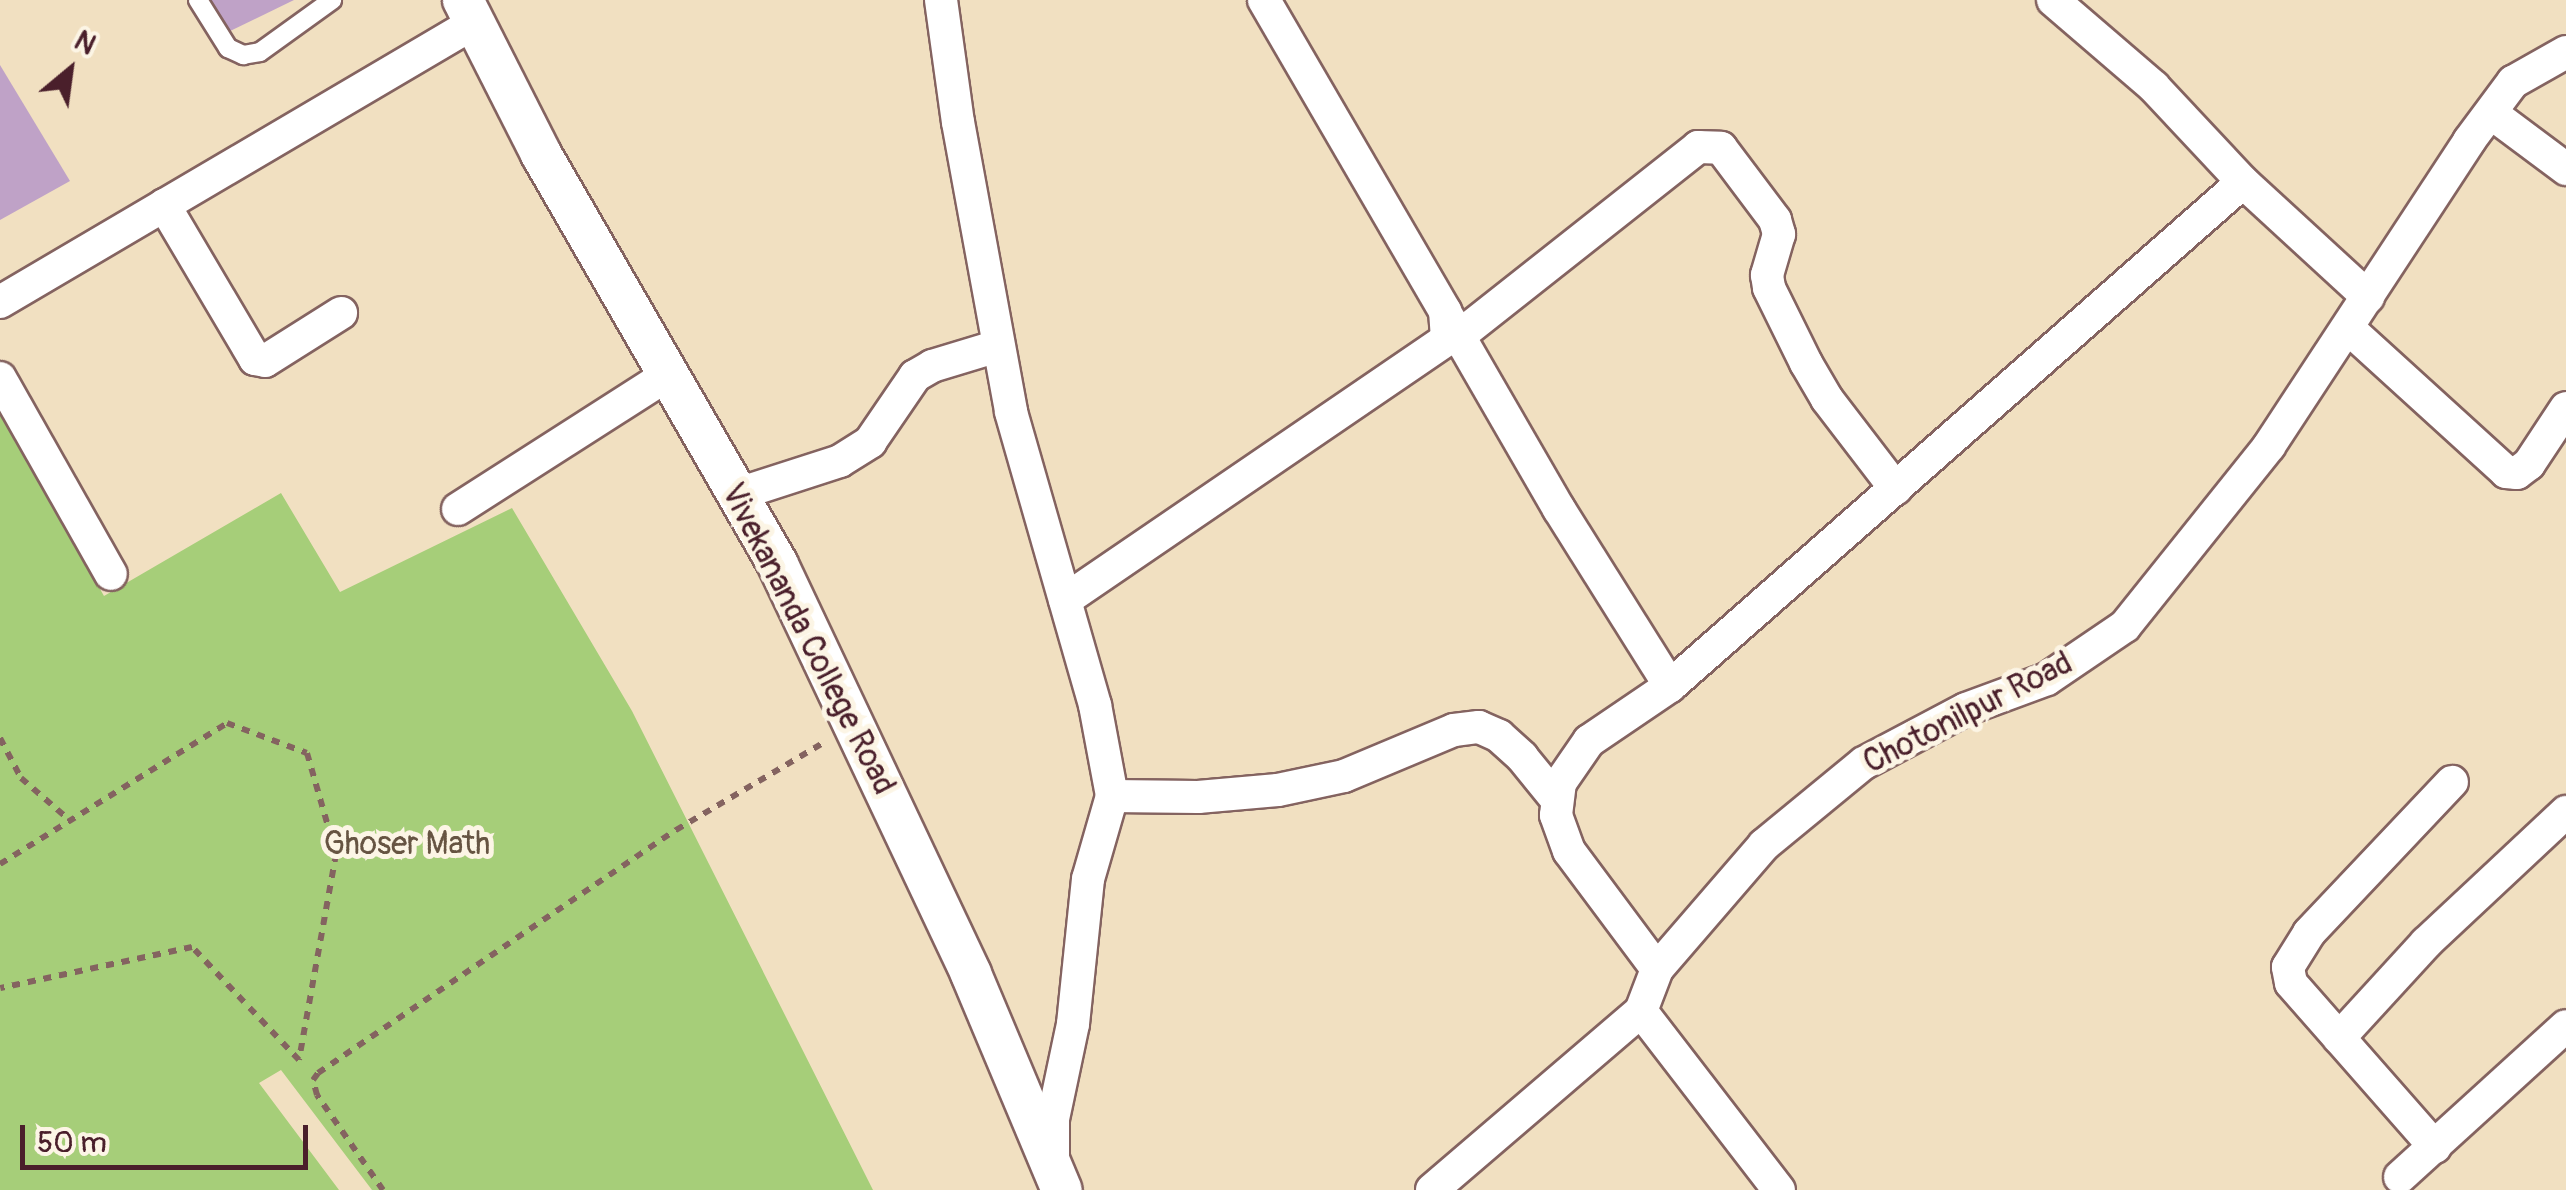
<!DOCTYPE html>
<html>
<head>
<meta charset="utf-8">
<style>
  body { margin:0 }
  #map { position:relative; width:2566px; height:1190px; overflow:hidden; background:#f1e0c1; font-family:Pangolin,sans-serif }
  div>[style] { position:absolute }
  .green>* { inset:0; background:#a6ce79 }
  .building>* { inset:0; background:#bfa2c7 }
  .path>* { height:6px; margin-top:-3px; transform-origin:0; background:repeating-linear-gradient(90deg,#846360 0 8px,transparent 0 16px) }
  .roads { filter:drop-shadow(2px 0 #846360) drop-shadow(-2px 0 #846360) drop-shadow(0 2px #846360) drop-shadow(0 -2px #846360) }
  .service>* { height:18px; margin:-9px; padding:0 9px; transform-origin:9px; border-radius:9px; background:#fff }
  .minor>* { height:32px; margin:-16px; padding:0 16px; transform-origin:16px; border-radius:16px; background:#fff }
  .tertiary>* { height:40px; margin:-20px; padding:0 20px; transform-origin:20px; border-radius:20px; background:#fff }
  span { translate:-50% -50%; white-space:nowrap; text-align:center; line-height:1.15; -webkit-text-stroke:10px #fcf5e5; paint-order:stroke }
  .street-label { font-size:32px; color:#4a1f2b }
  .park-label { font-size:32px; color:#665442 }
  .north { position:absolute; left:20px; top:20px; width:100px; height:100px; -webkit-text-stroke:8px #fcf5e5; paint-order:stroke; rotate:29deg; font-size:28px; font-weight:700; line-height:40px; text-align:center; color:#4a1f2b }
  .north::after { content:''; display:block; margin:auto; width:35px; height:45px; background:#4a1f2b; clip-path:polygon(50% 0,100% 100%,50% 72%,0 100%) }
  .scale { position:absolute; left:20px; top:1125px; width:288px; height:45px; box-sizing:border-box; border:5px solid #4a1f2b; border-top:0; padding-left:12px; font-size:30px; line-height:35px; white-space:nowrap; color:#4a1f2b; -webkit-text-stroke:8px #fcf5e5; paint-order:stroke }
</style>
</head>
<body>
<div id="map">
  <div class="green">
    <i style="clip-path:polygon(0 413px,104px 596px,281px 493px,340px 592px,512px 508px,632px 711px,873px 1190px,372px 1190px,281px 1070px,259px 1083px,339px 1190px,0 1190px)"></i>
  </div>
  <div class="building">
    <i style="clip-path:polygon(209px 0,294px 0,226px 33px)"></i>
    <i style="clip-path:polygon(0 65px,70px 181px,0 220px)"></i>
  </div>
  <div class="path">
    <i style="left:0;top:738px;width:45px;rotate:62.3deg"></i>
    <i style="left:21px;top:778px;width:61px;rotate:41deg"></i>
    <i style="left:0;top:864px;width:267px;rotate:-31.8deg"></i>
    <i style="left:227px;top:723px;width:85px;rotate:20.6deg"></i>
    <i style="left:307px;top:753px;width:105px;rotate:74deg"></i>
    <i style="left:336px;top:854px;width:209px;rotate:100.2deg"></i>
    <i style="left:299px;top:1060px;width:156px;rotate:-133.4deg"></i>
    <i style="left:192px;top:947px;width:196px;rotate:167.9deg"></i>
    <i style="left:383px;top:1190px;width:116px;rotate:-124.8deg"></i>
    <i style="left:317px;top:1095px;width:16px;rotate:-105deg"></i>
    <i style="left:313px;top:1080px;width:9px;rotate:-54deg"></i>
    <i style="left:318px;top:1073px;width:433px;rotate:-34.2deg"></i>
    <i style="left:676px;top:830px;width:171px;rotate:-30.6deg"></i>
  </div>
  <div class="roads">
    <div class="service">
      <i style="left:198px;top:0;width:57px;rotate:58deg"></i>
      <i style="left:228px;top:48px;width:17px;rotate:25deg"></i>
      <i style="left:243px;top:55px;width:17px;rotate:-10deg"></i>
      <i style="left:260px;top:52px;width:89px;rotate:-35.8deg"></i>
    </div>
    <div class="minor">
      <i style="left:941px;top:0;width:123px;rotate:82.1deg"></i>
      <i style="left:958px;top:122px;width:295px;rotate:79.6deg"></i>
      <i style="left:1011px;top:412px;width:305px;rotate:74deg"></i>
      <i style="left:1095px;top:705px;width:93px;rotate:79.4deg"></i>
      <i style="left:1112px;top:796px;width:86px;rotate:106.1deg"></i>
      <i style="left:1088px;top:879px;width:146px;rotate:95.9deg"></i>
      <i style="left:1073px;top:1024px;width:97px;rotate:101.9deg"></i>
      <i style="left:1053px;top:1119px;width:42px;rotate:90deg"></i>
      <i style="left:2053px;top:0;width:133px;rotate:40.7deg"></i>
      <i style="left:2154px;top:87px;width:130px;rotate:46.9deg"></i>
      <i style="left:2243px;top:182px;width:170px;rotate:42.6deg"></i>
      <i style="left:2491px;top:113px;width:94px;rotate:36.7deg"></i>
      <i style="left:164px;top:205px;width:179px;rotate:59.4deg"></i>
      <i style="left:255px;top:359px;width:10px;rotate:11deg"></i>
      <i style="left:265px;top:361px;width:90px;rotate:-32.3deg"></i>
      <i style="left:0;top:302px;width:550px;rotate:-30.48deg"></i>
      <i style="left:1448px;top:317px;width:222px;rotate:60deg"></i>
      <i style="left:1559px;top:509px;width:209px;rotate:57.9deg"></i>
      <i style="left:2348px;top:328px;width:214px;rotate:42.3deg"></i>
      <i style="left:2506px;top:472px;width:11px;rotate:5deg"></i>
      <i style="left:2517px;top:473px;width:15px;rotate:-37deg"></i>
      <i style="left:2529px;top:464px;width:67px;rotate:-56.5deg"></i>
      <i style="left:1459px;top:336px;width:305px;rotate:-38.3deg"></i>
      <i style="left:1698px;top:147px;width:23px;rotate:2deg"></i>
      <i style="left:1721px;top:148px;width:90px;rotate:53.1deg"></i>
      <i style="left:1775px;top:220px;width:15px;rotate:74deg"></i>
      <i style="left:1779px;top:234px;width:43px;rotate:106.3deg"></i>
      <i style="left:1767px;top:275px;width:13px;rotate:81deg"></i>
      <i style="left:1769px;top:288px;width:84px;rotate:63.7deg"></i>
      <i style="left:1806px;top:363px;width:42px;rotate:59.7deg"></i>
      <i style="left:1827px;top:399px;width:113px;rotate:52.5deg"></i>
      <i style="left:0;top:378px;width:225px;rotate:60.5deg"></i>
      <i style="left:738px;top:494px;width:107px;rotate:-17.9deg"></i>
      <i style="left:840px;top:461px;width:36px;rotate:-32deg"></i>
      <i style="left:870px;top:442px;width:80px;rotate:-55.7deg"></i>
      <i style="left:915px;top:376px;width:20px;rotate:-30deg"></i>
      <i style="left:932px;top:366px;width:69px;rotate:-16.9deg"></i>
      <i style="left:458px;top:509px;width:247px;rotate:-32.6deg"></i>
      <i style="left:1065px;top:600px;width:463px;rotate:-34.3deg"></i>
      <i style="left:1447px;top:339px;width:28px;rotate:-94deg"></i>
      <i style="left:1445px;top:311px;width:360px;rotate:-120.2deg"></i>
      <i style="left:1112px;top:796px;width:86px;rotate:0.7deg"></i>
      <i style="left:1198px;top:797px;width:80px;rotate:-5deg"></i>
      <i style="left:1278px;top:790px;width:67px;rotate:-12deg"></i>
      <i style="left:1344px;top:776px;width:119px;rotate:-22.7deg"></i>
      <i style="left:1454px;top:730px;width:25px;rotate:-7deg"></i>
      <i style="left:1479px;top:727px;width:22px;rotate:24deg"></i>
      <i style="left:1499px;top:736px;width:31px;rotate:42deg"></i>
      <i style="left:1522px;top:757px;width:55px;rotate:50.9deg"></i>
      <i style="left:1657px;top:969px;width:147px;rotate:-126.7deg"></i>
      <i style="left:1569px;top:851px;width:38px;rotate:-110deg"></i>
      <i style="left:1556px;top:815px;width:32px;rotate:-83deg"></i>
      <i style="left:1560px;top:783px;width:51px;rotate:-55.4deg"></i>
      <i style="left:1589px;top:741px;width:98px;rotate:-34.2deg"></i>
      <i style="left:1670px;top:686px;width:763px;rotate:-41.33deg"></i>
      <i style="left:1641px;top:1011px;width:226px;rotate:52.4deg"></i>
      <i style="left:2339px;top:1038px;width:129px;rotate:-47.5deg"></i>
      <i style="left:2426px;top:943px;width:192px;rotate:-43.1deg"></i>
      <i style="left:2435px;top:1147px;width:218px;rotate:-131.3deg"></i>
      <i style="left:2291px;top:983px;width:16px;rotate:-101deg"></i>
      <i style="left:2288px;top:967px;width:40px;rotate:-58deg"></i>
      <i style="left:2309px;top:933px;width:208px;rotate:-46.6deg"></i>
      <i style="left:2400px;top:1177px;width:224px;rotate:-42.3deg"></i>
      <i style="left:1432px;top:1190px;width:275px;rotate:-40.6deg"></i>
      <i style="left:1641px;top:1011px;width:45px;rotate:-69.1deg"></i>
      <i style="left:1657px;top:969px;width:164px;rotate:-49.2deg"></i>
      <i style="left:1764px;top:845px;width:129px;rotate:-39.4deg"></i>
      <i style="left:1864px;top:763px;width:115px;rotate:-27.9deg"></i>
      <i style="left:1966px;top:709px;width:86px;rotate:-20.3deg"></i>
      <i style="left:2047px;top:679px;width:94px;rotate:-34.2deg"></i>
      <i style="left:2125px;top:626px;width:231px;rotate:-51.3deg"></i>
      <i style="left:2269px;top:446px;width:365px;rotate:-56.7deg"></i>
      <i style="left:2469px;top:141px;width:74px;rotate:-53.3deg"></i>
      <i style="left:2513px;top:82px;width:61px;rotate:-29.5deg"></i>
    </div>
    <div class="tertiary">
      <i style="left:463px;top:0;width:173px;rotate:63.1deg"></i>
      <i style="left:541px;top:154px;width:474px;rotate:60deg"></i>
      <i style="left:778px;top:565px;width:452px;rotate:64.7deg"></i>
      <i style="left:971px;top:974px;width:234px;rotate:67.2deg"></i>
    </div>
  </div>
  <div class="street-label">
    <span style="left:808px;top:639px;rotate:63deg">Vivekananda College Road</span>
    <span style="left:1968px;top:713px;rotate:-27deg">Chotonilpur Road</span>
  </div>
  <div class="park-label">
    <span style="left:407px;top:844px">Ghoser Math</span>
  </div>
  <div class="north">N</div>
  <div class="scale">50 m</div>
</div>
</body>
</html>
